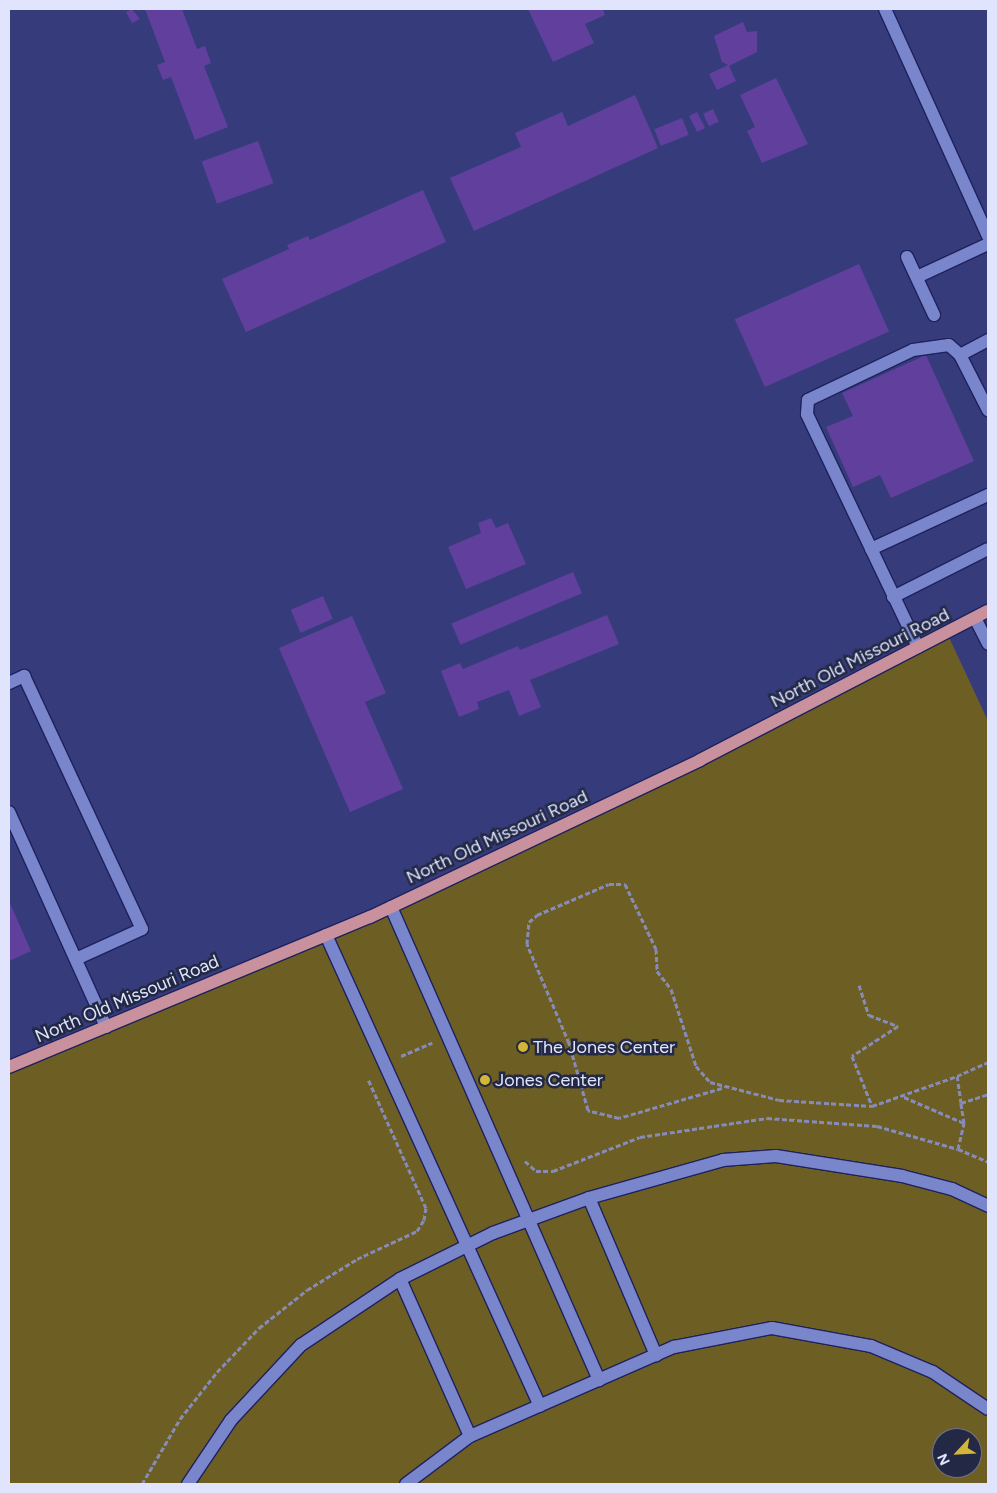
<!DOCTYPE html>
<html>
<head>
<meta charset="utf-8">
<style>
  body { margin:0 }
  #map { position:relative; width:997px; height:1493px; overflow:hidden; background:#363c7b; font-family:Figtree,sans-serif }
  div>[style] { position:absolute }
  .green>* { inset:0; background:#6d5f24 }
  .building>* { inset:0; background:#603f9d; transform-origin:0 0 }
  .path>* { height:3px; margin-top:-1.5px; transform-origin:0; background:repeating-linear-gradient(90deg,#868bb8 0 5px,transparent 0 7.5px) }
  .roads { filter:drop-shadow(1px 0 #1e215d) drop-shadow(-1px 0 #1e215d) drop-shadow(0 1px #1e215d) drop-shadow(0 -1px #1e215d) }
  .minor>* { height:12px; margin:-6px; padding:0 6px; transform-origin:6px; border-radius:6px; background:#7a86cc }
  .major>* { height:12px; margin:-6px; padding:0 6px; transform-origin:6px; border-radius:6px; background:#c9919d }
  .dots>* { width:14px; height:14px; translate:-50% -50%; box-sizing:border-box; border:2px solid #232844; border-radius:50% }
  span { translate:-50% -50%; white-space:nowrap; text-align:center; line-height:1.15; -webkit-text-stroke:5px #232844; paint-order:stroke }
  .street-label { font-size:18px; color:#e0e5fd }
  .poi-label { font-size:18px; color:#e0e5fd }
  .left { translate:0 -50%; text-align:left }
  .frame { position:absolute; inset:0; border:10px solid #e0e5fd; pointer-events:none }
  .north { position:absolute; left:932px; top:1428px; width:50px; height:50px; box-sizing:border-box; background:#232844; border:1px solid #6f748e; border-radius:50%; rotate:245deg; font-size:14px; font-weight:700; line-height:20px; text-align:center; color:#e0e5fd }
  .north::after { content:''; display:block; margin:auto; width:18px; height:22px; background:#d3b635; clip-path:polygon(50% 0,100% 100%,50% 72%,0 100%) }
</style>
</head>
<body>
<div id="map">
  <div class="green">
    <i style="clip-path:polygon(evenodd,947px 633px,988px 721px,988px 1484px,9px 1484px,9px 1067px,370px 917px,947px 633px,942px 1438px,972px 1438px,972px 1468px,942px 1468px,942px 1438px)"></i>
  </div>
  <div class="building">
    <i style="clip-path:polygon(132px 9px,140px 19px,132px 23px,126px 12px)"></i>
    <i style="clip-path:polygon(145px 9px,182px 9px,197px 49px,205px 46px,211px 63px,204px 66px,228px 127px,195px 140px,171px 77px,163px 80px,157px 65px,165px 62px)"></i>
    <i style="clip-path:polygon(528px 9px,603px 9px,605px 15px,585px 24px,594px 43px,553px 62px)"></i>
    <i style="clip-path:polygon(743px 22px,747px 32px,757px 31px,757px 52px,729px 66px,736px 81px,717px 90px,709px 74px,728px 65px,722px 62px,714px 36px)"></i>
    <i style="clip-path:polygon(776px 78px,808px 144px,762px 163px,747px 131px,755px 127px,740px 95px)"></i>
    <i style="clip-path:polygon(635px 95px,658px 148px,474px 231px,450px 178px,521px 147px,515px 133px,562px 112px,568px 126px)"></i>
    <i style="left:713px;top:109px;width:14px;height:11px;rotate:65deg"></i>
    <i style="left:697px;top:112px;width:18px;height:9px;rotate:63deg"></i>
    <i style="left:682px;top:118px;width:18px;height:30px;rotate:68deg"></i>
    <i style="left:258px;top:141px;width:45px;height:60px;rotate:70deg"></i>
    <i style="clip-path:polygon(423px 190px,446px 242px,246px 332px,222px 279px,289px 249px,287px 245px,308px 236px,310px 240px)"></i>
    <i style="left:859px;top:264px;width:74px;height:136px;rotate:66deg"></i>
    <i style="clip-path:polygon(926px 355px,974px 461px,891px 498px,880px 475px,853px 487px,826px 427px,853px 416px,842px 393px)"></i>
    <i style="clip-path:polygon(491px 518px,496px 528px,508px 523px,526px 564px,466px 589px,448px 547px,481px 533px,478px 523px)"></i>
    <i style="left:573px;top:572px;width:23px;height:132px;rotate:67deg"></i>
    <i style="left:323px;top:596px;width:25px;height:35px;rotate:67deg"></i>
    <i style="clip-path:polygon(607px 615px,619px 644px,530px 680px,541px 707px,519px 716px,509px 690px,477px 702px,479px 709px,459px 717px,441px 671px,460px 663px,463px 669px,518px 646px,520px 650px)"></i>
    <i style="clip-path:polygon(352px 616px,386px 693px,365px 702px,403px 789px,350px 812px,279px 648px)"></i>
    <i style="clip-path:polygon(9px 901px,31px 951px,9px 961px)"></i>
  </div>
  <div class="path">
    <i style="left:859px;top:985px;width:32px;rotate:72deg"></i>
    <i style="left:869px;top:1015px;width:31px;rotate:21deg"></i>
    <i style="left:898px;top:1026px;width:55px;rotate:146.9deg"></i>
    <i style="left:852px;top:1056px;width:54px;rotate:68.2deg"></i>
    <i style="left:872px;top:1106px;width:90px;rotate:-19.4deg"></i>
    <i style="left:401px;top:1056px;width:34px;rotate:-23deg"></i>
    <i style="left:722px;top:1088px;width:107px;rotate:163.8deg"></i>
    <i style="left:619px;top:1118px;width:32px;rotate:-166deg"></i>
    <i style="left:588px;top:1110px;width:70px;rotate:-105.8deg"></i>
    <i style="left:569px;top:1043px;width:108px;rotate:-113deg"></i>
    <i style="left:527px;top:944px;width:22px;rotate:-85deg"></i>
    <i style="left:529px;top:922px;width:11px;rotate:-41deg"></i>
    <i style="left:537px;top:915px;width:78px;rotate:-23.3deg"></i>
    <i style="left:609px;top:884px;width:16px"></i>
    <i style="left:625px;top:884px;width:72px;rotate:64.5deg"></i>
    <i style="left:656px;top:949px;width:22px;rotate:87deg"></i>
    <i style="left:657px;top:971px;width:23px;rotate:52deg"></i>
    <i style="left:671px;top:989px;width:81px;rotate:72deg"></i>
    <i style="left:696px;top:1066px;width:21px;rotate:49deg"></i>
    <i style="left:710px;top:1082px;width:71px;rotate:14.6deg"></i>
    <i style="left:779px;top:1100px;width:93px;rotate:3.7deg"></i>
    <i style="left:904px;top:1097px;width:65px;rotate:23.4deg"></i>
    <i style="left:961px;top:1103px;width:27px;rotate:-98deg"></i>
    <i style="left:957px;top:1076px;width:34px;rotate:-24deg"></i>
    <i style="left:958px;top:1149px;width:27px;rotate:-77deg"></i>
    <i style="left:964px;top:1123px;width:20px;rotate:-99deg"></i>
    <i style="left:961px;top:1103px;width:28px;rotate:-18deg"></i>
    <i style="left:525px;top:1161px;width:15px;rotate:42deg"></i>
    <i style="left:536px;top:1171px;width:17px"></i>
    <i style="left:553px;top:1171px;width:93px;rotate:-21.3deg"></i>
    <i style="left:640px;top:1137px;width:128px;rotate:-8.5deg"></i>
    <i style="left:767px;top:1118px;width:110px;rotate:4.2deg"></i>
    <i style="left:877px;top:1126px;width:84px;rotate:15.9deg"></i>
    <i style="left:958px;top:1149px;width:33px;rotate:23deg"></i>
    <i style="left:142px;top:1484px;width:75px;rotate:-59.7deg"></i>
    <i style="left:180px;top:1419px;width:60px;rotate:-51.8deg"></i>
    <i style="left:217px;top:1372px;width:61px;rotate:-46.3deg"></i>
    <i style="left:259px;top:1328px;width:61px;rotate:-38.4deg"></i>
    <i style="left:307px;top:1290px;width:59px;rotate:-31.8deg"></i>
    <i style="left:357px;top:1259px;width:66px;rotate:-25deg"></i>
    <i style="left:417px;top:1231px;width:13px;rotate:-58deg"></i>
    <i style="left:424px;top:1220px;width:12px;rotate:-81deg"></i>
    <i style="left:426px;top:1208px;width:141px;rotate:-114.2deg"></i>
  </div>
  <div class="roads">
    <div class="minor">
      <i style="left:885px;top:9px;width:249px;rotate:65.6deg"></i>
      <i style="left:907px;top:257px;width:64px;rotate:65deg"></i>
      <i style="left:917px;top:277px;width:78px;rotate:-24.9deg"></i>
      <i style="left:960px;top:355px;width:32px;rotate:-28deg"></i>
      <i style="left:871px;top:549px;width:129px;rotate:-24.8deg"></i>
      <i style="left:893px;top:597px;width:106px;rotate:-26.8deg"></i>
      <i style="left:975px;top:618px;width:29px;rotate:63deg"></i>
      <i style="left:918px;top:647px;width:258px;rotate:-115.5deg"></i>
      <i style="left:807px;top:414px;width:14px;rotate:-86deg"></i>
      <i style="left:808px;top:400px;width:116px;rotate:-25.5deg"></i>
      <i style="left:913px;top:350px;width:36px;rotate:-8deg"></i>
      <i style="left:949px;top:345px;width:15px;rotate:42deg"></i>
      <i style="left:960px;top:355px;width:62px;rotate:63deg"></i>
      <i style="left:9px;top:683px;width:17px;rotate:-25deg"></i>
      <i style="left:24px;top:676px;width:279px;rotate:65deg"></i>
      <i style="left:142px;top:929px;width:72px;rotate:155.6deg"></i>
      <i style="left:9px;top:812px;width:236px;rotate:65.7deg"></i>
      <i style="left:391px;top:907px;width:517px;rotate:66.26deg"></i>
      <i style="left:326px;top:935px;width:517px;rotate:65.57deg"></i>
      <i style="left:589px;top:1198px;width:171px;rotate:66.9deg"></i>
      <i style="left:400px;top:1279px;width:104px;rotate:-26.3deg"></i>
      <i style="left:493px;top:1233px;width:102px;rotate:-20deg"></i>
      <i style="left:589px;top:1198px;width:139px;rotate:-15.8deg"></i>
      <i style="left:723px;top:1160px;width:53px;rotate:-4.3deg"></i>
      <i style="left:776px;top:1156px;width:128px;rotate:9deg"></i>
      <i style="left:902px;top:1176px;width:52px;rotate:14.6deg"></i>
      <i style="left:952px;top:1189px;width:40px;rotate:25deg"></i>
      <i style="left:470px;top:1436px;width:223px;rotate:-23.6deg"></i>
      <i style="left:674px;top:1347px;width:100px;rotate:-11deg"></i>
      <i style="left:772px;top:1328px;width:101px;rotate:10.3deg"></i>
      <i style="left:871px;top:1346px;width:67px;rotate:22.8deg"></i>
      <i style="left:933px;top:1372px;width:66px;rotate:33.9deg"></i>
      <i style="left:188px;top:1484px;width:77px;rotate:-56.1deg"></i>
      <i style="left:231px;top:1420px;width:103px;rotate:-47deg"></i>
      <i style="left:301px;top:1345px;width:119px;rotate:-33.7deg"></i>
      <i style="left:400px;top:1279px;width:172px;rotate:66deg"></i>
      <i style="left:470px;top:1436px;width:80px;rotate:143.1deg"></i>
    </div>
    <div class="major">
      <i style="left:9px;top:1067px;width:391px;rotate:-22.6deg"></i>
      <i style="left:370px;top:917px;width:365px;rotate:-25.4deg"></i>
      <i style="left:700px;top:760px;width:324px;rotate:-27.4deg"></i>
    </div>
  </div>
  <div class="dots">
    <i style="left:523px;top:1047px;background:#d3b635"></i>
    <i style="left:485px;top:1080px;background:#d3b635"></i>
  </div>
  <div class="street-label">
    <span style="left:860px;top:658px;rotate:-27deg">North Old Missouri Road</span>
    <span style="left:497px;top:837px;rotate:-25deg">North Old Missouri Road</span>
    <span style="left:127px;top:999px;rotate:-23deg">North Old Missouri Road</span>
  </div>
  <div class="poi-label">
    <span class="left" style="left:533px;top:1047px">The Jones Center</span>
    <span class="left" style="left:495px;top:1080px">Jones Center</span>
  </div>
  <div class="frame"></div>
  <div class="north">N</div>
</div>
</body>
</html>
